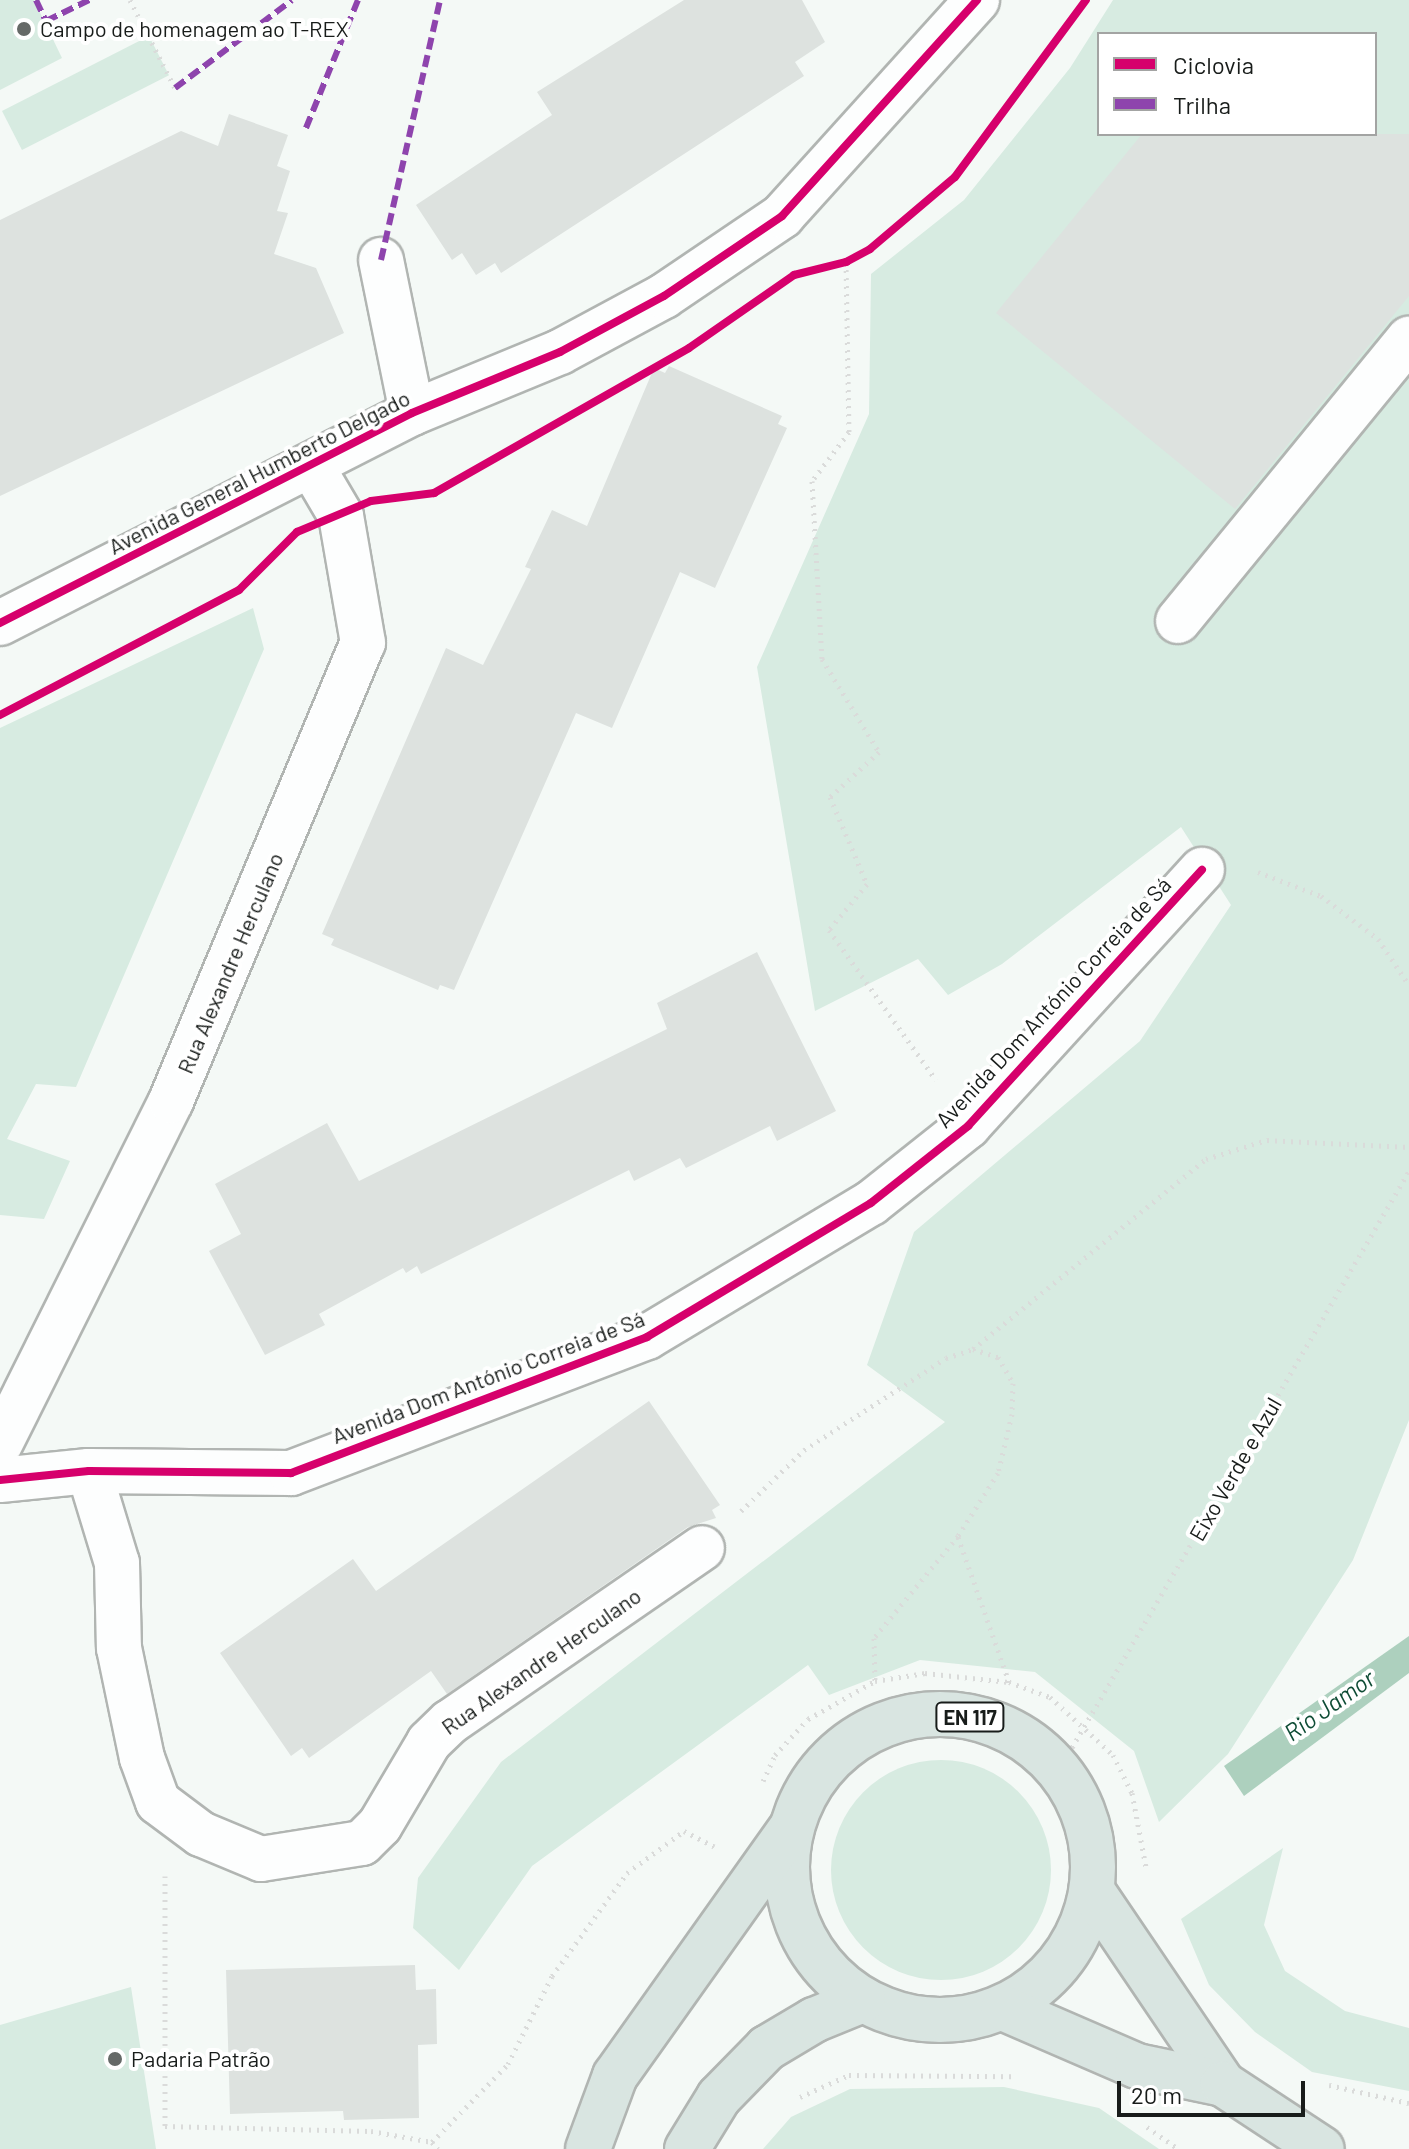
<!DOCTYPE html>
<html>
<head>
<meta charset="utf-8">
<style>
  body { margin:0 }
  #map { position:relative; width:1409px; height:2149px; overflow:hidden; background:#f4f9f6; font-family:Barlow,sans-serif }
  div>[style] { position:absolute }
  .green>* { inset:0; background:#d7ebe1; transform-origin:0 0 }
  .round { border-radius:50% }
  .water>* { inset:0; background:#add0be }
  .building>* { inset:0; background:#dde2df }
  .path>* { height:5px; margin-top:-2.5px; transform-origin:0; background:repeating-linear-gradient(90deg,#dadbda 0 2px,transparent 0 8px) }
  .roads { filter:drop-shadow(2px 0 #b1b5b2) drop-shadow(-2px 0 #b1b5b2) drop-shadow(0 2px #b1b5b2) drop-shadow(0 -2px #b1b5b2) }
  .minor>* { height:44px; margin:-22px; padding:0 22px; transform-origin:22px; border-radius:22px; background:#fdfefe }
  .major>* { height:44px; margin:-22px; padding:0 22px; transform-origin:22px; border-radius:22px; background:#d9e5e1 }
  .major>.ring { margin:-22px; padding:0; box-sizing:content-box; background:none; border:44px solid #d9e5e1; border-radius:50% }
  .quiet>* { height:6px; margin-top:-3px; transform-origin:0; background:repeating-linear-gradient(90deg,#8e44ad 0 12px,transparent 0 18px) }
  .cycleway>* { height:8px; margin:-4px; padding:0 4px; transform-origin:4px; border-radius:4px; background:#d6006c }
  .dots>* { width:22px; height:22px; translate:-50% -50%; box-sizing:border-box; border:4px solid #fff; border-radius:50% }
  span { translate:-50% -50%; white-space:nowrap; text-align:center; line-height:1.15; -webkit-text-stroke:8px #fff; paint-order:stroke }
  .shield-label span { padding:2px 6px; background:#fff; border:2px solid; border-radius:6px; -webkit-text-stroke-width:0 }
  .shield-label { font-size:20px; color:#181c1a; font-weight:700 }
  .poi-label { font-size:22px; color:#181c1a }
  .left { translate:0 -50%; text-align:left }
  .street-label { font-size:22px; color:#181c1a }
  .water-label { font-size:24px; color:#0e4c35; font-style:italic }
  .legend { position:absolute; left:1097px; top:32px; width:280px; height:104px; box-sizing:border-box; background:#fff; border:2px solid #a3a4a3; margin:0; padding:10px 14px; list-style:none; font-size:24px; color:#181c1a }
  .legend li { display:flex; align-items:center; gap:16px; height:40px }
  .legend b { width:40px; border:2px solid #a3a4a3 }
  .scale { position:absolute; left:1117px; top:2081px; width:188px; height:36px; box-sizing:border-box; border:4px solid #181c1a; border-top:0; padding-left:10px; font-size:24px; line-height:28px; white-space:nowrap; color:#181c1a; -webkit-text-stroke:6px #fff; paint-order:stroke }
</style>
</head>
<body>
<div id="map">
  <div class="green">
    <i style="clip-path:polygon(0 0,34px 0,62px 58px,0 90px)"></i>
    <i style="clip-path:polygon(evenodd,1113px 0,1409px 0,1409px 1420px,1353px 1560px,1228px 1754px,1159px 1822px,1134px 1751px,1035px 1672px,920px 1660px,829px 1695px,808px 1665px,532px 1866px,459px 1970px,413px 1928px,418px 1878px,501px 1762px,945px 1422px,867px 1365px,914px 1232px,1140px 1041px,1231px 905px,1181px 827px,1002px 964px,948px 995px,918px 959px,815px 1011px,757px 667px,869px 414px,871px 274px,964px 200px,1070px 68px,1113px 0,1099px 34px,1375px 34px,1375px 134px,1099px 134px,1099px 34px)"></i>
    <i style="left:149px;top:36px;width:44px;height:165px;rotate:63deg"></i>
    <i style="clip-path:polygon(253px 608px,264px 649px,76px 1087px,36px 1084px,7px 1139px,70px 1161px,44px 1219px,0 1215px,0 728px)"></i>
    <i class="round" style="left:831px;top:1760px;width:220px;height:220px"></i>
    <i style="clip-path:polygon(1283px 1848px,1264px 1925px,1285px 1971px,1345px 2011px,1409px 2028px,1409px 2091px,1312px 2072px,1255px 2032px,1209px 1985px,1181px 1919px)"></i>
    <i style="clip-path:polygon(131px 1987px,156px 2149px,0 2149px,0 2025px)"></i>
    <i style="clip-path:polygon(1004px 2087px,1099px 2108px,1159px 2149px,763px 2149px,791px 2117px,850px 2089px)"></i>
  </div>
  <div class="water">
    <i style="clip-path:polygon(1409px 1636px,1409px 1673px,1244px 1796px,1224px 1766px)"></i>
  </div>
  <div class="building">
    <i style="clip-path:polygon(684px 0,802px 0,825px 42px,795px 62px,804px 76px,501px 273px,495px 263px,476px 275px,462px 253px,452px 260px,416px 205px,552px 115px,537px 92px)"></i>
    <i style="clip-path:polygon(229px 114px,288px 135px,277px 166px,290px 171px,277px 211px,288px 213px,274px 254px,316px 268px,344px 333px,0 496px,0 220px,181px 131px,218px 146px)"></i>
    <i style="clip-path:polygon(1142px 134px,1409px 134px,1409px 296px,1235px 509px,996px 313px)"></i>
    <i style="clip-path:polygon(669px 366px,782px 416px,778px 424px,787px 428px,715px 588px,680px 572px,612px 728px,576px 713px,454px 990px,440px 985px,438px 990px,331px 945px,334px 939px,322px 934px,446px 648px,483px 665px,531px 569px,525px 567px,552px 510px,587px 526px,654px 368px,665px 373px)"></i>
    <i style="clip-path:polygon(757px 952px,836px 1111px,777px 1141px,770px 1126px,686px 1168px,680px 1158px,634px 1181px,629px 1170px,421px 1274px,417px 1266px,406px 1273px,403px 1268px,319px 1314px,325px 1325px,265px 1355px,209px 1251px,241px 1234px,215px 1184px,327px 1123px,359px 1181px,667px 1029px,657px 1003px)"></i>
    <i style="clip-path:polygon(649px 1401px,720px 1505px,712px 1510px,716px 1518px,688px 1527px,447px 1694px,431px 1671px,309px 1758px,302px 1748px,291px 1756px,220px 1653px,353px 1559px,376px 1591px)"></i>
    <i style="clip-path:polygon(415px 1965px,416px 1990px,436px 1989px,437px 2044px,418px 2045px,419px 2118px,344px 2120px,343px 2111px,230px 2114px,226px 1970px)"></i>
  </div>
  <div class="path">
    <i style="left:130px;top:0;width:99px;rotate:62.9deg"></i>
    <i style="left:846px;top:262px;width:170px;rotate:89deg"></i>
    <i style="left:849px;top:432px;width:61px;rotate:127.1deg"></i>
    <i style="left:812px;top:481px;width:178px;rotate:86.8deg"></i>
    <i style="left:822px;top:659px;width:109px;rotate:58.5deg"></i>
    <i style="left:879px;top:752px;width:67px;rotate:137.4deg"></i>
    <i style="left:830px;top:797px;width:95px;rotate:67deg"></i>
    <i style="left:867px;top:884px;width:60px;rotate:129.6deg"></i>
    <i style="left:829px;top:930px;width:184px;rotate:54.5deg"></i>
    <i style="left:1258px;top:872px;width:67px;rotate:20.9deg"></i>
    <i style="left:1321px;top:896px;width:71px;rotate:37deg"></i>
    <i style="left:1378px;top:939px;width:55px;rotate:56deg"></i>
    <i style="left:973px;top:1349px;width:301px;rotate:-39.2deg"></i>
    <i style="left:1206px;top:1159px;width:64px;rotate:-17.3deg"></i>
    <i style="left:1267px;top:1140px;width:142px;rotate:2.8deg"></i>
    <i style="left:741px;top:1511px;width:88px;rotate:-44.1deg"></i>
    <i style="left:804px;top:1450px;width:169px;rotate:-32.9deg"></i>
    <i style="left:946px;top:1358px;width:28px;rotate:-18deg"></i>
    <i style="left:973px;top:1349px;width:26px;rotate:18deg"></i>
    <i style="left:998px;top:1357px;width:30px;rotate:60deg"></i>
    <i style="left:1013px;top:1383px;width:31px;rotate:92deg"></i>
    <i style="left:1012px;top:1414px;width:61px;rotate:103.3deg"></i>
    <i style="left:998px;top:1473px;width:75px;rotate:122.4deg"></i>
    <i style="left:958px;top:1536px;width:132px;rotate:129.5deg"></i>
    <i style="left:874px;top:1638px;width:43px;rotate:88.7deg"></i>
    <i style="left:958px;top:1537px;width:154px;rotate:70.6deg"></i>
    <i style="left:1060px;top:1768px;width:692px;rotate:-59.69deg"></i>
    <i style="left:763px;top:1781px;width:29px;rotate:-65deg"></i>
    <i style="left:775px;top:1755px;width:49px;rotate:-47.5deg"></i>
    <i style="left:808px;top:1719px;width:77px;rotate:-29.6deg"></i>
    <i style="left:875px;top:1681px;width:51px;rotate:-9.1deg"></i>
    <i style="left:925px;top:1673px;width:84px;rotate:6.1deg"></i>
    <i style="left:1009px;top:1682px;width:44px;rotate:20.1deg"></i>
    <i style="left:1050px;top:1697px;width:86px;rotate:42.6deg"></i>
    <i style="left:1113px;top:1755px;width:42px;rotate:63.4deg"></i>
    <i style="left:1132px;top:1793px;width:75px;rotate:79.3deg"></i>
    <i style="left:165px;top:1876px;width:250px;rotate:90deg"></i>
    <i style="left:165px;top:2126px;width:206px;rotate:1.4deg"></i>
    <i style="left:371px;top:2131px;width:62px;rotate:10.2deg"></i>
    <i style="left:432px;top:2142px;width:9px;rotate:49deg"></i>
    <i style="left:1329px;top:2085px;width:82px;rotate:12.7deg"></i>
    <i style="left:800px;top:2097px;width:54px;rotate:-24.2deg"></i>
    <i style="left:849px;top:2075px;width:163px;rotate:0.4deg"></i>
    <i style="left:1147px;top:2127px;width:39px;rotate:35deg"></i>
    <i style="left:432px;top:2142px;width:109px;rotate:-45.7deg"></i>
    <i style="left:508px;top:2064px;width:98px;rotate:-63.4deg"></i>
    <i style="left:552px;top:1976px;width:127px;rotate:-53.9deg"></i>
    <i style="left:627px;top:1873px;width:71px;rotate:-36.4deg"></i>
    <i style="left:684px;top:1831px;width:34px;rotate:27deg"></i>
  </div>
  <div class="roads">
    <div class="minor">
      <i style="left:381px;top:260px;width:156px;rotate:78.5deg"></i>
      <i style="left:1178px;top:621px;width:365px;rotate:-50.7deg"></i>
      <i style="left:0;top:623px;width:462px;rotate:-27deg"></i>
      <i style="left:412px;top:413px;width:160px;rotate:-22.4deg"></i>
      <i style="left:560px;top:352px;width:118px;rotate:-28.3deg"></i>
      <i style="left:664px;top:296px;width:143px;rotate:-34.1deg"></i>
      <i style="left:782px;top:216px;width:291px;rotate:-47.9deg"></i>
      <i style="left:0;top:1444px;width:383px;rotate:-63.5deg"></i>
      <i style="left:171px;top:1101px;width:497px;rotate:-67.3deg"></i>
      <i style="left:363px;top:643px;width:129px;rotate:-99.8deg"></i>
      <i style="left:341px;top:516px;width:59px;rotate:-120.5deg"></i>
      <i style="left:89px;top:1471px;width:96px;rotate:73.1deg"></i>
      <i style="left:117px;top:1563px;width:85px;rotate:88.7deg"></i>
      <i style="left:119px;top:1648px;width:112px;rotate:78.2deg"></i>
      <i style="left:142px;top:1758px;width:47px;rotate:70deg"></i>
      <i style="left:158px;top:1802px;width:54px;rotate:36.7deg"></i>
      <i style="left:201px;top:1834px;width:65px;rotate:22.6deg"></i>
      <i style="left:261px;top:1859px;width:102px;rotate:-9deg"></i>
      <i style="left:362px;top:1843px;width:25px;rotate:-45deg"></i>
      <i style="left:380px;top:1825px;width:96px;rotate:-59.4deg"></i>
      <i style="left:429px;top:1742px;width:29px;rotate:-44deg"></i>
      <i style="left:450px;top:1722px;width:306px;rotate:-34.6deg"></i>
      <i style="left:0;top:1480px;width:89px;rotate:-5.8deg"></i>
      <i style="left:89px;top:1471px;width:202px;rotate:0.6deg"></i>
      <i style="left:291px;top:1473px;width:381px;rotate:-20.9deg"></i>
      <i style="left:647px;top:1337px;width:261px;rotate:-30.9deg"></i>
      <i style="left:871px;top:1203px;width:124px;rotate:-38.4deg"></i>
      <i style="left:968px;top:1126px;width:347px;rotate:-47.6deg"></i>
    </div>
    <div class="major">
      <i class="ring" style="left:787px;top:1714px;width:262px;height:262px"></i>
      <i style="left:1093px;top:1892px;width:232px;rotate:55.9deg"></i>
      <i style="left:1003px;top:2008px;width:146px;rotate:23.4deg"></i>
      <i style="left:1137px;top:2066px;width:88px;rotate:11.8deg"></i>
      <i style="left:1223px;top:2084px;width:118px;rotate:33.3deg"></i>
      <i style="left:588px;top:2149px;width:78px;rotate:-69.7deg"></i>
      <i style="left:615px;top:2076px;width:301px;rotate:-54.6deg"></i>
      <i style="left:687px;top:2149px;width:61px;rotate:-58.4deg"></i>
      <i style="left:719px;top:2097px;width:69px;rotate:-45.6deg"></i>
      <i style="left:767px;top:2048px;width:55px;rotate:-30.8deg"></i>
      <i style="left:814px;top:2020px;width:53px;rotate:-22.2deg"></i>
    </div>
  </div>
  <div class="quiet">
    <i style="left:36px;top:0;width:23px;rotate:65deg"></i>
    <i style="left:46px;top:21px;width:48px;rotate:-26deg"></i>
    <i style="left:175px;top:88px;width:146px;rotate:-36.9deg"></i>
    <i style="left:306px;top:128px;width:138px;rotate:-67.9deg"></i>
    <i style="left:381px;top:260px;width:267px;rotate:-77.2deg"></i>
  </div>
  <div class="cycleway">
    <i style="left:0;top:623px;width:462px;rotate:-27deg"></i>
    <i style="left:412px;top:413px;width:160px;rotate:-22.4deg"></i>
    <i style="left:560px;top:352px;width:118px;rotate:-28.3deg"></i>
    <i style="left:664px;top:296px;width:143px;rotate:-34.1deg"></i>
    <i style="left:782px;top:216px;width:291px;rotate:-47.9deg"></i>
    <i style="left:0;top:715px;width:270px;rotate:-27.6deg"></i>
    <i style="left:239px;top:590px;width:82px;rotate:-45deg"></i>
    <i style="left:297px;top:532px;width:80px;rotate:-22.7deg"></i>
    <i style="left:371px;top:501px;width:64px;rotate:-7.2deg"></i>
    <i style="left:434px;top:493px;width:293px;rotate:-29.6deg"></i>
    <i style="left:689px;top:348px;width:128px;rotate:-34.8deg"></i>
    <i style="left:794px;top:275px;width:54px;rotate:-14deg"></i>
    <i style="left:846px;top:262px;width:27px;rotate:-28deg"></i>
    <i style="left:870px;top:249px;width:111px;rotate:-40.3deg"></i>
    <i style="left:955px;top:177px;width:220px;rotate:-53.5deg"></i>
    <i style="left:0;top:1480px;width:89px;rotate:-5.8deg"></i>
    <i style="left:89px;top:1471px;width:202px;rotate:0.6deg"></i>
    <i style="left:291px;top:1473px;width:381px;rotate:-20.9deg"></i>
    <i style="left:647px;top:1337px;width:261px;rotate:-30.9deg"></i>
    <i style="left:871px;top:1203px;width:124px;rotate:-38.4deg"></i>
    <i style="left:968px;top:1126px;width:347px;rotate:-47.6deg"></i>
  </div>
  <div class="dots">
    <i style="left:24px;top:29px;background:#656967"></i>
    <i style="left:115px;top:2059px;background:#656967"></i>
  </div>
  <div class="shield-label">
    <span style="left:970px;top:1717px">EN 117</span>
  </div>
  <div class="poi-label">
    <span class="left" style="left:40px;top:29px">Campo de homenagem ao T-REX</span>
    <span class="left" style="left:131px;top:2059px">Padaria Patrão</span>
  </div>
  <div class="street-label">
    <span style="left:259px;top:472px;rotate:-27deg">Avenida General Humberto Delgado</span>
    <span style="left:230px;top:963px;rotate:-67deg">Rua Alexandre Herculano</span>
    <span style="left:1053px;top:1002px;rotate:-47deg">Avenida Dom António Correia de Sá</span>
    <span style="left:488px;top:1377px;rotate:-21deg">Avenida Dom António Correia de Sá</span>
    <span style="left:1235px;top:1469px;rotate:-60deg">Eixo Verde e Azul</span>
    <span style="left:541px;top:1661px;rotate:-35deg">Rua Alexandre Herculano</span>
  </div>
  <div class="water-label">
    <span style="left:1329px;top:1705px;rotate:-35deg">Rio Jamor</span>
  </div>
  <ul class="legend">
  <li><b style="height:10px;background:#d6006c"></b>Ciclovia</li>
  <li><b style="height:10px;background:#8e44ad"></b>Trilha</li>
  </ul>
  <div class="scale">20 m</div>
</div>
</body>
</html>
